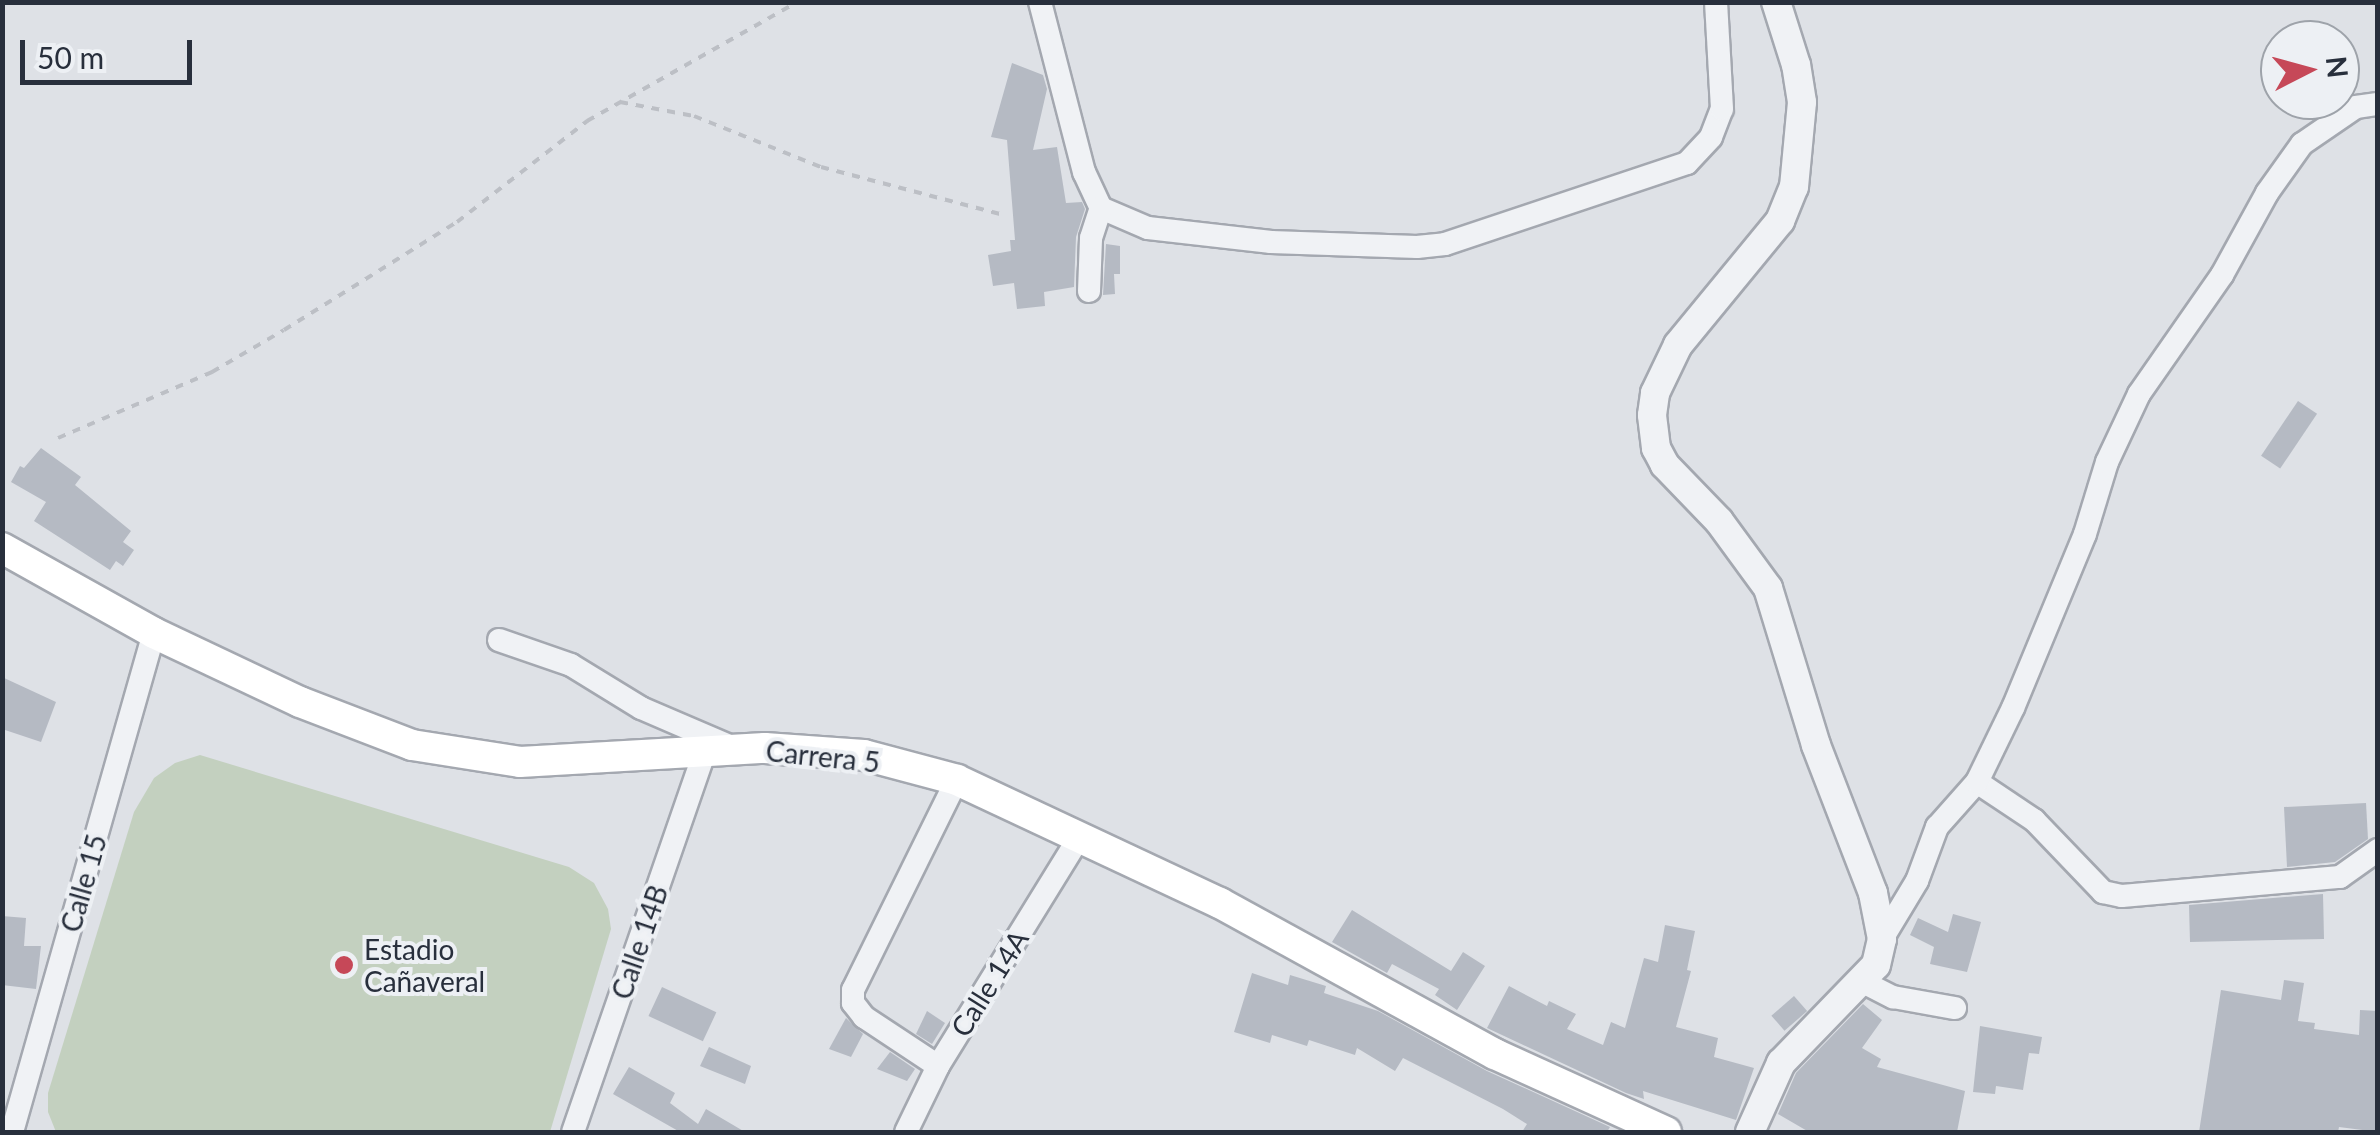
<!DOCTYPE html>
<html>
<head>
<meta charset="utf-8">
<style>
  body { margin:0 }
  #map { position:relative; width:2380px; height:1135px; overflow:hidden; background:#dee1e6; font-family:Lato,sans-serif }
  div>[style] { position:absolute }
  .green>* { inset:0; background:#c3d0bf }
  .building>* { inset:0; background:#b5bac3; transform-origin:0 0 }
  .path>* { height:4px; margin-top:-2px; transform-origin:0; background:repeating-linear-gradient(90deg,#bcbfc5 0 8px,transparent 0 16px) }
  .roads { filter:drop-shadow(2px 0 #a4a8b0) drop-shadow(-2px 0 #a4a8b0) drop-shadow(0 2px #a4a8b0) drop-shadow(0 -2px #a4a8b0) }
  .minor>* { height:22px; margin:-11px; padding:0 11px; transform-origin:11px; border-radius:11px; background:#f0f2f5 }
  .tertiary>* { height:28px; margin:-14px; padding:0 14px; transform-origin:14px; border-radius:14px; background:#f0f2f5 }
  .secondary>* { height:30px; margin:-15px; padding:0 15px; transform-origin:15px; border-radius:15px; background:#fff }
  .dots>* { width:28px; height:28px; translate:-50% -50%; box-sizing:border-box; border:5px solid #edf0f4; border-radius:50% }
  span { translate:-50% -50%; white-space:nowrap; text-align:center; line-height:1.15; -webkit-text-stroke:8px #edf0f4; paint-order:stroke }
  .street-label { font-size:28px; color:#282f3c }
  .poi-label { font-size:28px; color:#282f3c }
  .left { translate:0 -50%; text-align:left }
  .frame { position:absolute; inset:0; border:5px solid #282f3c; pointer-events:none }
  .north { position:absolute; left:2260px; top:20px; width:100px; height:100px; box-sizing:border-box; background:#edf0f4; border:2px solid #9ea3aa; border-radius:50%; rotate:84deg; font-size:28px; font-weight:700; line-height:40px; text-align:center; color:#282f3c }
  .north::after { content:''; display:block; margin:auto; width:35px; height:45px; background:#c64858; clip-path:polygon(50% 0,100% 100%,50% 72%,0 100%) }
  .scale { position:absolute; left:20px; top:40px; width:172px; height:45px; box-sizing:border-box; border:5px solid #282f3c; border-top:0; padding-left:12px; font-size:30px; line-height:35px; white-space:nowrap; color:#282f3c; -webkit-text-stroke:8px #edf0f4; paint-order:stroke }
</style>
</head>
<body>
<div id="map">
  <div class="green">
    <i style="clip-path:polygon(200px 755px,569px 867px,594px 883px,608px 909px,611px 929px,550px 1132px,56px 1132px,48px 1112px,48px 1093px,134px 812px,154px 778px,175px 763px)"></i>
  </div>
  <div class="building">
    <i style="clip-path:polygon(1012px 63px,1043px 75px,1047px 89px,1033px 150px,1057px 147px,1066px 203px,1082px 202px,1085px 209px,1076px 237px,1074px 287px,1044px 292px,1045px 306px,1017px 309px,1014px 283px,993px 286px,988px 255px,1011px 251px,1010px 240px,1015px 240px,1007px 140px,991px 137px)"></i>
    <i style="clip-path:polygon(1106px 244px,1120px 246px,1120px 274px,1114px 274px,1115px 294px,1103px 295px)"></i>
    <i style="left:2298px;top:401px;width:23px;height:66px;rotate:34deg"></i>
    <i style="clip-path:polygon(41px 448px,81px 477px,75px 485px,131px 531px,123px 542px,134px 550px,123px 566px,116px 561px,110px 570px,34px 521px,46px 502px,11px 482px,20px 466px,24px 468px)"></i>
    <i style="clip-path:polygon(2px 677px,56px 702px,41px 742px,2px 729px)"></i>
    <i style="clip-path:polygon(2366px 803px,2368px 839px,2335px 862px,2287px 867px,2284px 807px)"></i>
    <i style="clip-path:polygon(2323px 894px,2324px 939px,2190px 942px,2189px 905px)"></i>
    <i style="clip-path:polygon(1352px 910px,1451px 971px,1463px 952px,1485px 966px,1457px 1010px,1435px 995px,1439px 989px,1392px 964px,1387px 973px,1332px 942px)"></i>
    <i style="clip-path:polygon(1953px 914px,1981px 922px,1967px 972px,1930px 964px,1934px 947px,1910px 935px,1918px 918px,1948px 932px)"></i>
    <i style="clip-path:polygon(2px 916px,26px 918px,24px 946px,41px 946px,36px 989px,2px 985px)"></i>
    <i style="clip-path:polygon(1665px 925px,1695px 931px,1687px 970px,1691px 971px,1676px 1027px,1718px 1038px,1714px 1057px,1754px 1068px,1736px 1120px,1643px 1091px,1644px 1099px,1626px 1093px,1487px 1028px,1509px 986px,1547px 1006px,1549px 1001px,1576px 1014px,1567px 1029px,1603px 1045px,1611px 1022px,1625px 1028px,1644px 958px,1658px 962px)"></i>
    <i style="clip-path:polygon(1252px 973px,1288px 985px,1290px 975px,1326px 986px,1324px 993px,1378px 1011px,1487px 1071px,1610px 1127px,1607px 1132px,1522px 1132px,1527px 1124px,1503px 1109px,1403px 1058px,1395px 1071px,1357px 1048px,1355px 1055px,1309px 1040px,1307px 1046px,1272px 1035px,1270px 1043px,1234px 1032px)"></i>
    <i style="clip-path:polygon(2284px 980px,2304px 983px,2298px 1021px,2315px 1023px,2314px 1029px,2359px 1035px,2360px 1010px,2378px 1011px,2378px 1132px,2339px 1127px,2338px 1132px,2199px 1132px,2221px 990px,2281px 1000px)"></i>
    <i style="left:662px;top:987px;width:60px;height:32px;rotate:25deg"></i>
    <i style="left:1794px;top:996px;width:20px;height:30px;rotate:49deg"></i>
    <i style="clip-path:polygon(1863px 1004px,1882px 1020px,1862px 1048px,1881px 1059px,1877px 1067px,1965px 1091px,1957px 1132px,1809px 1132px,1778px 1114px,1796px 1073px)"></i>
    <i style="clip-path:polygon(927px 1011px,945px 1023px,932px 1044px,916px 1034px)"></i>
    <i style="clip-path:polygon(846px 1018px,863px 1034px,851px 1057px,829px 1049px)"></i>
    <i style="clip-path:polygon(1980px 1026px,2042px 1037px,2039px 1054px,2029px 1053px,2023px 1090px,1996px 1086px,1995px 1094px,1973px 1092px)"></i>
    <i style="clip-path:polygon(709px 1047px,751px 1066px,745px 1084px,700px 1066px)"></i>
    <i style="clip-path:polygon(890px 1052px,915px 1069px,907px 1081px,877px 1069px)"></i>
    <i style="clip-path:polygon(629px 1067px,675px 1093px,670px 1103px,698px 1124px,706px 1109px,745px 1132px,680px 1132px,613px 1094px)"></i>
  </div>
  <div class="path">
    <i style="left:620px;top:102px;width:75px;rotate:10.7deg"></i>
    <i style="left:694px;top:116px;width:137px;rotate:21.9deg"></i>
    <i style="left:821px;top:167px;width:189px;rotate:14.7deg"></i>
    <i style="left:58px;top:438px;width:168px;rotate:-23.2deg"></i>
    <i style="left:212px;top:372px;width:83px;rotate:-30.3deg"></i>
    <i style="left:284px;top:330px;width:204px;rotate:-32deg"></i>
    <i style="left:457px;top:222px;width:165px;rotate:-37.8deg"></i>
    <i style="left:587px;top:121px;width:241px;rotate:-29.5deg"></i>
  </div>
  <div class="roads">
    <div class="minor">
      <i style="left:1040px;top:2px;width:176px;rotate:75.5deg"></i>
      <i style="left:1084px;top:172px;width:40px;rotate:65deg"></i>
      <i style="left:1101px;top:208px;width:51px;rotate:23.1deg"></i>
      <i style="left:1148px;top:228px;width:124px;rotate:6.5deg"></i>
      <i style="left:1271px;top:242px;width:146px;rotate:2deg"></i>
      <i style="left:1417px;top:247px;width:28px;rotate:-6deg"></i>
      <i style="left:1445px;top:244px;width:255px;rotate:-18.5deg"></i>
      <i style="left:1687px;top:163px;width:35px;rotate:-47deg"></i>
      <i style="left:1711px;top:137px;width:30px;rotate:-69deg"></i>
      <i style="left:1722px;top:109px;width:107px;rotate:-93.2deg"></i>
      <i style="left:1089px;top:291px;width:53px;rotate:-87.8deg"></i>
      <i style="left:1091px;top:238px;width:32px;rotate:-72deg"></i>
      <i style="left:499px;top:640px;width:76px;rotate:19.1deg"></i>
      <i style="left:571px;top:665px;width:82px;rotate:31.6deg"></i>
      <i style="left:641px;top:708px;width:94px;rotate:23.3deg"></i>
      <i style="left:1977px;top:782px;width:69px;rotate:33.7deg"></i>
      <i style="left:2034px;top:820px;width:100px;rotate:46.2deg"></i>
      <i style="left:2103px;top:892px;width:19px;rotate:12deg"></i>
      <i style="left:2122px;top:896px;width:219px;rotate:-5deg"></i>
      <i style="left:2340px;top:877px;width:47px;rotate:-35.4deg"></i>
      <i style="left:1882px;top:939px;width:68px;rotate:-58.9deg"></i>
      <i style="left:1917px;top:881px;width:58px;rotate:-69.7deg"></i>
      <i style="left:1937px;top:827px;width:60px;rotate:-48.4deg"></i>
      <i style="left:1977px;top:782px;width:82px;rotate:-64.1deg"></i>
      <i style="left:2013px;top:708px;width:188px;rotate:-67.5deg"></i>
      <i style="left:2085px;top:534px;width:75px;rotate:-73deg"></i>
      <i style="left:2107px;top:462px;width:75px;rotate:-64.8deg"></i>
      <i style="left:2139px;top:394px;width:145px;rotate:-55.1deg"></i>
      <i style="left:2222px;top:275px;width:94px;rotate:-61.2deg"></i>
      <i style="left:2267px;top:193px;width:60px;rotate:-54.5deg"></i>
      <i style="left:2302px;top:144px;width:65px;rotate:-34.4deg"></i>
      <i style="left:2356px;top:107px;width:22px;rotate:-8deg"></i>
      <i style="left:1861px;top:981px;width:36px;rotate:27deg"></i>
      <i style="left:1893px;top:997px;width:63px;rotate:10.1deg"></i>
      <i style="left:938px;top:1066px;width:89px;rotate:-146.5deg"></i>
      <i style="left:864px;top:1017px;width:18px;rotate:-128deg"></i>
      <i style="left:853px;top:1003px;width:13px;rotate:-90deg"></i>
      <i style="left:853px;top:990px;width:234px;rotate:-63.7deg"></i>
      <i style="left:12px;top:1132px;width:519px;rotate:-74.12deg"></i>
      <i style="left:573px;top:1132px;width:403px;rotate:-70.9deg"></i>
      <i style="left:906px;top:1132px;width:73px;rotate:-64.1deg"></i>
      <i style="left:938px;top:1066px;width:270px;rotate:-58.3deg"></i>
    </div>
    <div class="tertiary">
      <i style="left:1750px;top:1132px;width:76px;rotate:-65.8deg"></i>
      <i style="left:1781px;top:1063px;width:136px;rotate:-45.9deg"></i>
      <i style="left:1876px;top:965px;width:27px;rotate:-77deg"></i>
      <i style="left:1882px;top:939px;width:47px;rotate:-101.1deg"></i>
      <i style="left:1873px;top:893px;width:159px;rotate:-111.1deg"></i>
      <i style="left:1816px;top:745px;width:164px;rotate:-107deg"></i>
      <i style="left:1768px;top:588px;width:83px;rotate:-126.2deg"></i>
      <i style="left:1719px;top:521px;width:78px;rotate:-134deg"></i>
      <i style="left:1665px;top:465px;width:19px;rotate:-118deg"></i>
      <i style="left:1656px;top:448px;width:33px;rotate:-97deg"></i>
      <i style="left:1652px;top:415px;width:22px;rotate:-82deg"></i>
      <i style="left:1655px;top:393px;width:53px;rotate:-64.4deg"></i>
      <i style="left:1678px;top:345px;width:161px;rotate:-50.6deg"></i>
      <i style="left:1780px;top:221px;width:37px;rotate:-68deg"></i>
      <i style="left:1794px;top:187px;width:85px;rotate:-84.6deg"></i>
      <i style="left:1802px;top:102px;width:37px;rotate:-99deg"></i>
      <i style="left:1796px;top:65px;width:66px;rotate:-107.6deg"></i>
    </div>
    <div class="secondary">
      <i style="left:2px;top:548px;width:174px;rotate:29.2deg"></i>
      <i style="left:154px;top:633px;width:161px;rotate:25.3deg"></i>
      <i style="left:300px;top:702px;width:120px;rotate:21deg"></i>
      <i style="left:412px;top:745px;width:109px;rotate:8.9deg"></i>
      <i style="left:520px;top:762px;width:245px;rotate:-3.3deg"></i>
      <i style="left:765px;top:748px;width:99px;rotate:4deg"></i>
      <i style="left:864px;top:755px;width:96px;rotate:15deg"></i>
      <i style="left:957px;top:780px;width:290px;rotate:25.1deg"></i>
      <i style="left:1220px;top:903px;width:314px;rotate:28.8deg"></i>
      <i style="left:1495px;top:1054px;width:188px;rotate:24.5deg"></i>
    </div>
  </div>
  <div class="dots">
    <i style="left:344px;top:965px;background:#c64858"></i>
  </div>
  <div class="street-label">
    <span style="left:823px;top:756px;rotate:6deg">Carrera 5</span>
    <span style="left:83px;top:883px;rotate:-74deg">Calle 15</span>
    <span style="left:639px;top:942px;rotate:-71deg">Calle 14B</span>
    <span style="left:989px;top:983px;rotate:-58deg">Calle 14A</span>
  </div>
  <div class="poi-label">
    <span class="left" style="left:364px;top:965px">Estadio<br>Cañaveral</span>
  </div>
  <div class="frame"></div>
  <div class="north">N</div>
  <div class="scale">50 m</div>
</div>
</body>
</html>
